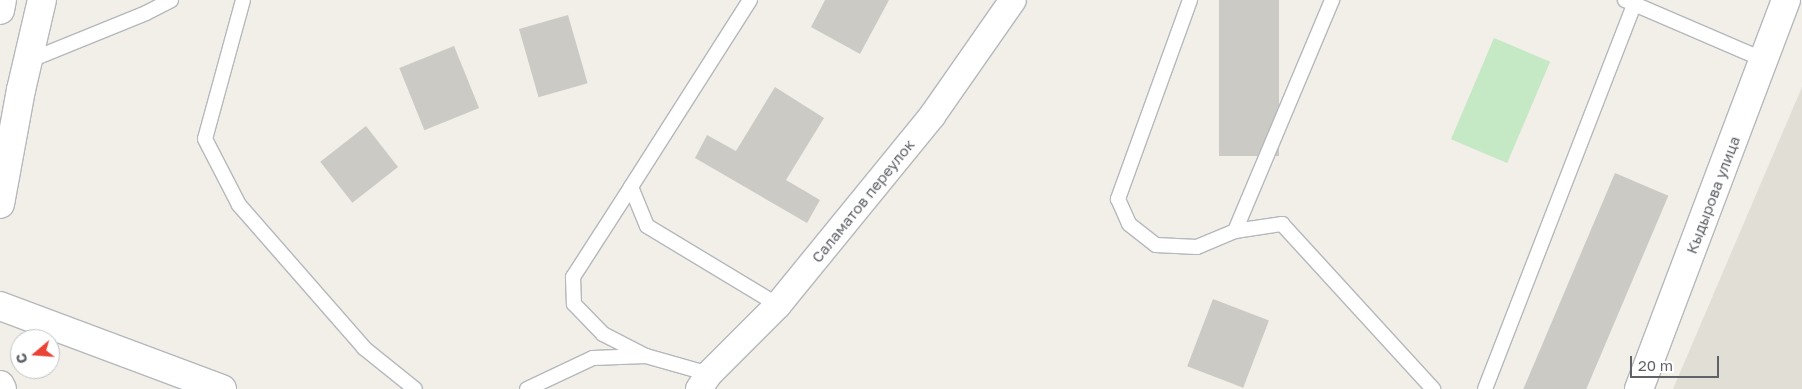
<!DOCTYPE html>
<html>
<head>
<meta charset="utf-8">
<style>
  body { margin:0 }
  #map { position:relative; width:1802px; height:389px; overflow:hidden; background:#f1efe8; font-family:"Golos Text",sans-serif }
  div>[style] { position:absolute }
  .education>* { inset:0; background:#e1ded6 }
  .green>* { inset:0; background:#c5e8c5; transform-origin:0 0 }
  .building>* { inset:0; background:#cccac5; transform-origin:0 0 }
  .roads { filter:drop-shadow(1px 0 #b5b8bc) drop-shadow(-1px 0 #b5b8bc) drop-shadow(0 1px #b5b8bc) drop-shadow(0 -1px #b5b8bc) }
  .lane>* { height:14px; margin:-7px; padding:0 7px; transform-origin:7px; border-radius:7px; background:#fff }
  .street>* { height:26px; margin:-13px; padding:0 13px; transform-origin:13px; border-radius:13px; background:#fff }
  .secondary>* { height:28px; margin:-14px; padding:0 14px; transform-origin:14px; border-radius:14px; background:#fff }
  span { translate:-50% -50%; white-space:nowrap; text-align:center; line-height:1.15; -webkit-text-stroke:5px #fff; paint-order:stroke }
  .street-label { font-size:15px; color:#5f6368 }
  .north { position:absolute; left:10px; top:329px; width:50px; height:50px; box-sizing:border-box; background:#fff; border:1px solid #bfc1c3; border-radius:50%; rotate:252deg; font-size:14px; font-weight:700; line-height:20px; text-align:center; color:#5f6368 }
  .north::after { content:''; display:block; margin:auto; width:18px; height:22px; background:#ea4335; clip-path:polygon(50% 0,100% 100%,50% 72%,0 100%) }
  .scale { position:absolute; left:1630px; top:356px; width:89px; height:22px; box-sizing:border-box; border:2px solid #5f6368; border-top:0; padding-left:6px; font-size:15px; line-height:18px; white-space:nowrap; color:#5f6368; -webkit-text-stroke:4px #fff; paint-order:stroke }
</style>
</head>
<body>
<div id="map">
  <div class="education">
    <i style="clip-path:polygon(1802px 87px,1802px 389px,1673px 389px)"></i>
  </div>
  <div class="green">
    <i style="left:1494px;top:38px;width:61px;height:110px;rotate:23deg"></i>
  </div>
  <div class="building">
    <i style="clip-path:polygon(825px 0,889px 0,860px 54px,811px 27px)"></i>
    <i style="left:1219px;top:0;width:60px;height:156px"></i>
    <i style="left:568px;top:15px;width:71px;height:51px;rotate:74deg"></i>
    <i style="left:454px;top:46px;width:67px;height:59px;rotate:68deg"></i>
    <i style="clip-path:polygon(775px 87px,824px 118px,786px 180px,820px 200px,807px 223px,695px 158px,707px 135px,736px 151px)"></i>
    <i style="left:366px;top:126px;width:52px;height:58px;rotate:52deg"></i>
    <i style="left:1615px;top:173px;width:58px;height:235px;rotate:23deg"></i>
    <i style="left:1213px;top:299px;width:60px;height:72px;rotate:21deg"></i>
  </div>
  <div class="roads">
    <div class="lane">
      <i style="left:243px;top:0;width:144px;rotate:105.3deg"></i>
      <i style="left:205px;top:139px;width:74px;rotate:62.7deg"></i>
      <i style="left:239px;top:205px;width:190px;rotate:48.8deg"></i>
      <i style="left:364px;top:348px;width:65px;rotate:38.8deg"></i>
      <i style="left:750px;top:0;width:222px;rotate:122.5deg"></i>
      <i style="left:631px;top:187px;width:42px;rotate:67.7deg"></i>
      <i style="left:647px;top:226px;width:153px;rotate:31.1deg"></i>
      <i style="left:1190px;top:0;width:212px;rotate:109.9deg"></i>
      <i style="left:1118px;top:199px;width:27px;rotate:66deg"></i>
      <i style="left:1129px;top:224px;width:34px;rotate:38deg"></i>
      <i style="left:1156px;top:245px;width:41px;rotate:2.8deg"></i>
      <i style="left:1197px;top:247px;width:41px;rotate:-22.8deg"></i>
      <i style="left:1235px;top:231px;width:48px;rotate:-8.5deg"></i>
      <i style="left:1282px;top:224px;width:224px;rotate:47.5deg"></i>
      <i style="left:1625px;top:0;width:151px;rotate:23.3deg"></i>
      <i style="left:28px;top:61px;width:127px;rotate:-22.1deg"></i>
      <i style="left:146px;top:13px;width:28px;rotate:-27deg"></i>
      <i style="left:631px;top:187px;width:107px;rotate:122.8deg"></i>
      <i style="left:573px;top:277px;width:27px;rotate:88deg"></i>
      <i style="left:574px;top:304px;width:42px;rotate:46deg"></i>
      <i style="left:603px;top:334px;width:48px;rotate:27.1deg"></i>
      <i style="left:1235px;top:231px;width:251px;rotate:-67.2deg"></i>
      <i style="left:527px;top:389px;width:73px;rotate:-25.2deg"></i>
      <i style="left:593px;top:358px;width:53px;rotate:-2.2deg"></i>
      <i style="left:646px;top:356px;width:66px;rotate:15.9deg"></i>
      <i style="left:1485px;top:389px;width:413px;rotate:-68.8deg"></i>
    </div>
    <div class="street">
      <i style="left:699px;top:389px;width:18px;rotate:-56deg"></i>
      <i style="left:709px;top:374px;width:98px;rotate:-45deg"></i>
      <i style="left:778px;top:305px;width:244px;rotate:-50.8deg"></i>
      <i style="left:932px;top:116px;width:141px;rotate:-55.1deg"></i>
    </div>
    <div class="secondary">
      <i style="left:0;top:10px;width:10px;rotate:-79deg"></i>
      <i style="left:0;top:204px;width:116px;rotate:-79.6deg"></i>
      <i style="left:21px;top:90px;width:92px;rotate:-76.9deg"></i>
      <i style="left:0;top:306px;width:237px;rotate:20.5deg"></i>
      <i style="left:0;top:385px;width:4px;rotate:63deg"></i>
      <i style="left:1639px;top:389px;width:416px;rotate:-69.3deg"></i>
    </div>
  </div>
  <div class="street-label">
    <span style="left:1713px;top:195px;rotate:-69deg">Кыдырова улица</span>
    <span style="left:863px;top:201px;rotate:-51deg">Саламатов переулок</span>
  </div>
  <div class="north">С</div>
  <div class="scale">20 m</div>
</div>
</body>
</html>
